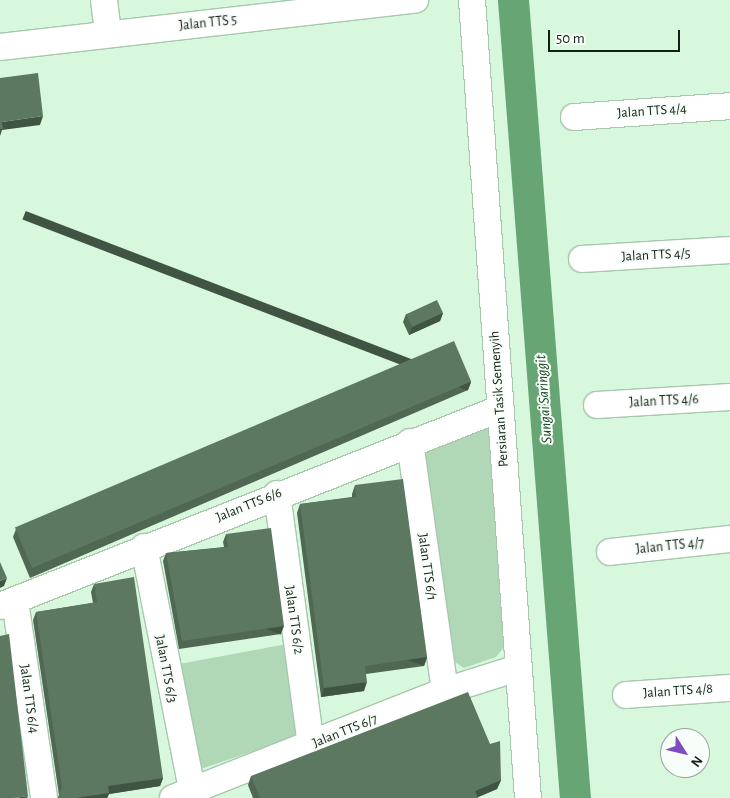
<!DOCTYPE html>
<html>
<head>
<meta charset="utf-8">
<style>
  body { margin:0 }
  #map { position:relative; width:730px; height:798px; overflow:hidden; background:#d8f8dd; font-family:"Alegreya Sans",sans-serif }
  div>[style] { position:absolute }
  .green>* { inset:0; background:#b0d8b7 }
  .river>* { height:31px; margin:-15.5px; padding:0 15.5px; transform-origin:15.5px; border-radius:15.5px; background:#67a574 }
  .roads { filter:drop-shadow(1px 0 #a8c7ad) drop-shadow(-1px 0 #a8c7ad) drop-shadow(0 1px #a8c7ad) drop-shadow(0 -1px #a8c7ad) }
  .minor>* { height:26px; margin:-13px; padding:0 13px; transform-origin:13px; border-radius:13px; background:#fff }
  .wall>* { inset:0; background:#4f6753 }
  .shaded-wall>* { inset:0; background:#405444; transform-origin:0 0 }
  .building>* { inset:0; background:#5c7861; transform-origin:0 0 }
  span { translate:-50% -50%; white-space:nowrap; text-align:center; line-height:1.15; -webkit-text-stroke:4px #f7fdf8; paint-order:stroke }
  .street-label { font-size:14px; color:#142016 }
  .water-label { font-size:15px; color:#174524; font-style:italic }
  .north { position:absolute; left:660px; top:728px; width:50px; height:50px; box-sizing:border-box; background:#f7fdf8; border:1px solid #9ca59e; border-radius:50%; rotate:126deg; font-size:14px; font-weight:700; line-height:20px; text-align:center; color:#142016 }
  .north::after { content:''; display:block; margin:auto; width:18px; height:22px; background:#7e4dc4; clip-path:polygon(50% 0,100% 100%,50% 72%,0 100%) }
  .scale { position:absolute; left:548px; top:30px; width:132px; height:22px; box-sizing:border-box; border:2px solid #142016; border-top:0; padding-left:6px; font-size:15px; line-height:18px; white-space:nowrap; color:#142016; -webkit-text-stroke:4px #f7fdf8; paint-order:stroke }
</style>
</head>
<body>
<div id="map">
  <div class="green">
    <i style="clip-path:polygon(498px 424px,508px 642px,496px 657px,464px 668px,452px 660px,420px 452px)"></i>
    <i style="clip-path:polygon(287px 644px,298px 736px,198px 770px,174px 665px)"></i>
  </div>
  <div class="river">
    <i style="left:513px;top:0;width:800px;rotate:85.56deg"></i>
  </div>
  <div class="roads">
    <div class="minor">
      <i style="left:104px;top:0;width:34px;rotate:83deg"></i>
      <i style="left:472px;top:0;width:800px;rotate:85.99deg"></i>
      <i style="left:0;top:47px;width:418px;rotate:-6.5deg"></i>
      <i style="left:574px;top:117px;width:156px;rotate:-4deg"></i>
      <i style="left:582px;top:259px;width:148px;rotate:-3.5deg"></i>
      <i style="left:597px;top:405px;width:133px;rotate:-3.4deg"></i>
      <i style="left:410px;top:442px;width:251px;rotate:82deg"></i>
      <i style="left:277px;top:494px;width:253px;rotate:82.3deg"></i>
      <i style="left:144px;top:547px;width:248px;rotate:78.8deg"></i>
      <i style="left:610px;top:552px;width:121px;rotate:-6.2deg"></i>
      <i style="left:15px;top:601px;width:199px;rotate:81.6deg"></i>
      <i style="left:0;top:606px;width:536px;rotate:-21.54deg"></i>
      <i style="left:626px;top:695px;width:104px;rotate:-3.9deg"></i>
      <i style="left:173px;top:798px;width:292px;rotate:-21.5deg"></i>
      <i style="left:445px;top:691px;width:77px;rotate:-17.5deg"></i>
    </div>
  </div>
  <div class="wall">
    <i style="clip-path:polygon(443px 313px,440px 321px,409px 335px,403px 322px,406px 314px)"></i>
    <i style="clip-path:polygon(471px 382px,468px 390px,30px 578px,13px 537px,16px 529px)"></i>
    <i style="clip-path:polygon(355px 485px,427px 657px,424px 666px,366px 674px,364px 691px,321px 697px,297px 513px,300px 504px,352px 497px,352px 494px)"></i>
    <i style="clip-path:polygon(226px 534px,281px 634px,179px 649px,163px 561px,166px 553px,224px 547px,223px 542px)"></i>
    <i style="clip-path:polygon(94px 584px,163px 778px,160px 786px,109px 794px,107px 798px,58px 798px,59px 795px,33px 620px,36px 612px,93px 603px,91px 592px)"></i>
    <i style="clip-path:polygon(251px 776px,501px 780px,497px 789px,478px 797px,478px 798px,253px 798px,248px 785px)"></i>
  </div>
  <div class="shaded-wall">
    <i style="clip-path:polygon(43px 116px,40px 125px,2px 130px,0 136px,0 128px,2px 122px)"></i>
    <i style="clip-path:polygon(443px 313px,440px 321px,409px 335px,412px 327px)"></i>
    <i style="left:471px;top:382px;width:9px;height:477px;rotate:111deg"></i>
    <i style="clip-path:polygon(7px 578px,4px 586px,0 588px,0 581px)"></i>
    <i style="left:284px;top:626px;width:9px;height:103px;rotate:111deg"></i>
    <i style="left:427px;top:657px;width:9px;height:63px;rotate:108deg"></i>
    <i style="clip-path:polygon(367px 682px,364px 691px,321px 697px,324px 688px)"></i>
    <i style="clip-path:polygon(163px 778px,160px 786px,109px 794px,107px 798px,76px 798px,108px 786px)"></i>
    <i style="clip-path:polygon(501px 780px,497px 789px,476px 798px,475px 791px)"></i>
    <i style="clip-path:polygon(28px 796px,27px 798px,14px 798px)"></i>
  </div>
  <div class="building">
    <i style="clip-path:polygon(38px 73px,43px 116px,2px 122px,3px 129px,0 129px,0 78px)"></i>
    <i style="left:437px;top:300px;width:14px;height:34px;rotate:65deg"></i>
    <i style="left:454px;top:341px;width:44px;height:477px;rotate:67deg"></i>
    <i style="clip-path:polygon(403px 479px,427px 657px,365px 666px,367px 682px,324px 688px,300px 504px,356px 497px,355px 485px)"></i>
    <i style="clip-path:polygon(271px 528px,284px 626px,182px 641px,166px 553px,228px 547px,226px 534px)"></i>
    <i style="clip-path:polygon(0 562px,7px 578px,0 581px)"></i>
    <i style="clip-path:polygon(134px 577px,163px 778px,108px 786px,109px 793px,76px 798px,58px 798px,62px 787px,36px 612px,97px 602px,94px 584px)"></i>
    <i style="clip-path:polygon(9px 634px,28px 796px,14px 798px,0 798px,0 636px)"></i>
    <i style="clip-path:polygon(468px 692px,490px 744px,500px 741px,501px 780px,475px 791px,478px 798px,260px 798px,251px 776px)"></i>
  </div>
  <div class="street-label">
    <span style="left:208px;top:23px;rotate:-6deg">Jalan TTS 5</span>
    <span style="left:652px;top:111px;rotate:-4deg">Jalan TTS 4/4</span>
    <span style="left:656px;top:255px;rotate:-3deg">Jalan TTS 4/5</span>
    <span style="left:499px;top:399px;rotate:-94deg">Persiaran Tasik Semenyih</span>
    <span style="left:664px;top:401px;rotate:-3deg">Jalan TTS 4/6</span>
    <span style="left:249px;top:505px;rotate:-22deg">Jalan TTS 6/6</span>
    <span style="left:670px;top:546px;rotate:-6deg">Jalan TTS 4/7</span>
    <span style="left:427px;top:567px;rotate:82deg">Jalan TTS 6/1</span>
    <span style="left:294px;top:620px;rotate:82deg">Jalan TTS 6/2</span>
    <span style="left:166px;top:669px;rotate:79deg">Jalan TTS 6/3</span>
    <span style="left:678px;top:691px;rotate:-4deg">Jalan TTS 4/8</span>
    <span style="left:29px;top:699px;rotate:82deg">Jalan TTS 6/4</span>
    <span style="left:345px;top:731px;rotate:-22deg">Jalan TTS 6/7</span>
  </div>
  <div class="water-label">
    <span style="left:544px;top:399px;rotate:-94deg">Sungai Saringgit</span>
  </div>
  <div class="north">N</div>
  <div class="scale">50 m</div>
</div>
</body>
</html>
